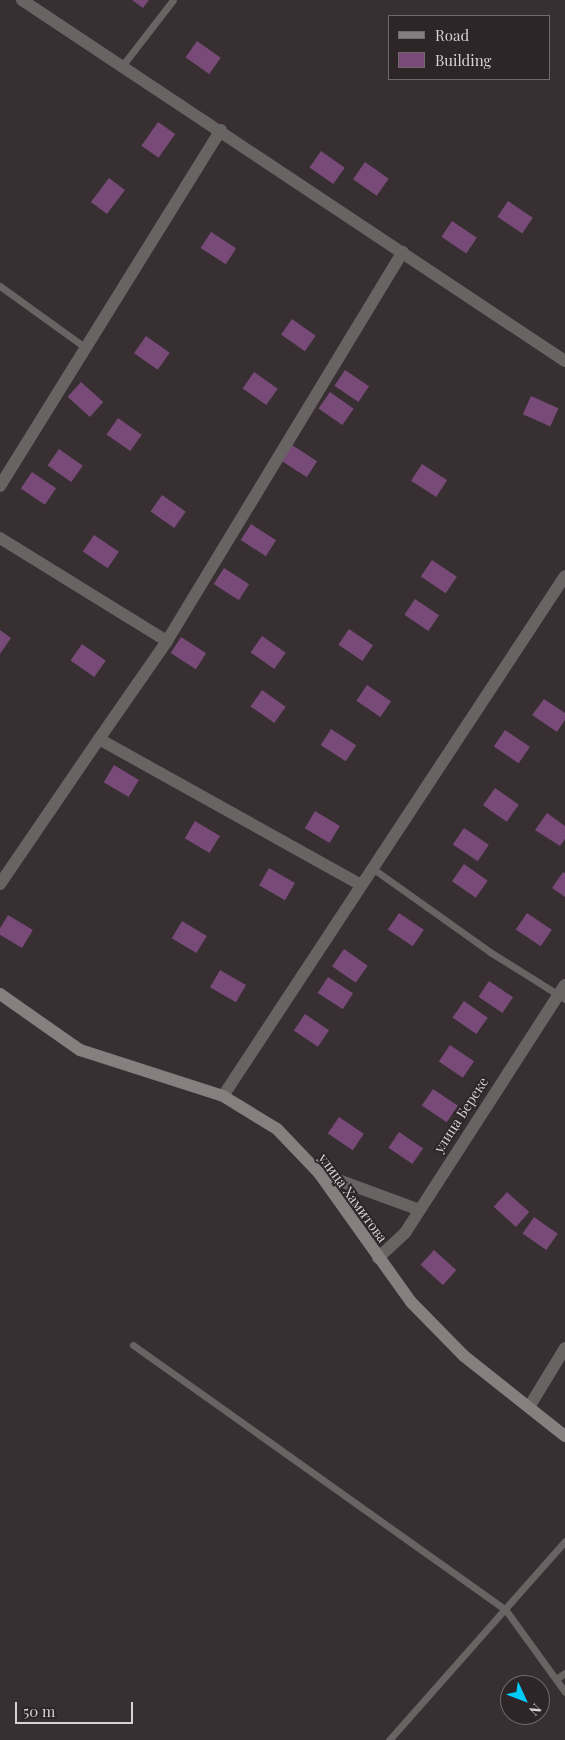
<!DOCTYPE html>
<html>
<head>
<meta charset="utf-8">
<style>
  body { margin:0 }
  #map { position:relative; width:565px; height:1740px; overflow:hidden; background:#372f32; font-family:"Playfair Display",serif }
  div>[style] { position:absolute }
  .building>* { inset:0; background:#774a77; transform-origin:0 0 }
  .lane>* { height:7px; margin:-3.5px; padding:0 3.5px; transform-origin:3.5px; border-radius:3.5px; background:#686463 }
  .street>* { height:12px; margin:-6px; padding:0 6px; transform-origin:6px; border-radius:6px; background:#686463 }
  .secondary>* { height:12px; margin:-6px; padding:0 6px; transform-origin:6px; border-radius:6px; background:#877f7f }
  span { translate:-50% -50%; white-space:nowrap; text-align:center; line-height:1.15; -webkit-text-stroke:4px #2d2528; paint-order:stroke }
  .street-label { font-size:14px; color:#d8d2d4 }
  .legend { position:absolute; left:388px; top:15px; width:162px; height:65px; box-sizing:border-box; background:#2d2528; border:1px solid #716a6d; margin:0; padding:6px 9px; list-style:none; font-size:15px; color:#d8d2d4 }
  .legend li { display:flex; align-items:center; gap:10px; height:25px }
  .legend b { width:25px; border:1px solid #716a6d }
  .north { position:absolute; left:500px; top:1675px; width:50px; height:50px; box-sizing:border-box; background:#2d2528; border:1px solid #716a6d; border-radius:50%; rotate:133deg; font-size:14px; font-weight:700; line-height:20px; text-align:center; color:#d8d2d4 }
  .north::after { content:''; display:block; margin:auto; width:18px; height:22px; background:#02cbf9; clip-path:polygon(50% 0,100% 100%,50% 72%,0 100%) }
  .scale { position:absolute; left:15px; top:1702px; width:118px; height:22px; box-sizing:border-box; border:2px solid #d8d2d4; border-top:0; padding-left:6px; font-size:15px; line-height:18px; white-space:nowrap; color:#d8d2d4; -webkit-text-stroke:4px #2d2528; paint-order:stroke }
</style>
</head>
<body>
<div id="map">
  <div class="building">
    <i style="clip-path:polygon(132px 0,149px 0,143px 8px)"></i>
    <i style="left:197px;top:41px;width:29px;height:20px;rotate:35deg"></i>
    <i style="left:158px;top:122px;width:21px;height:29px;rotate:35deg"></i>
    <i style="left:321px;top:151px;width:29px;height:20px;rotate:35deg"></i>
    <i style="left:365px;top:162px;width:29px;height:21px;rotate:35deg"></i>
    <i style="left:109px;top:178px;width:20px;height:30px;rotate:37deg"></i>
    <i style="left:508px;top:201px;width:30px;height:19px;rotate:34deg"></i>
    <i style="left:452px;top:221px;width:30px;height:19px;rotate:34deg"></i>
    <i style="left:211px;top:232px;width:30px;height:19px;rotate:33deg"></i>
    <i style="left:292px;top:319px;width:29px;height:19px;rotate:35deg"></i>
    <i style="left:146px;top:336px;width:29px;height:21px;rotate:35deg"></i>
    <i style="left:345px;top:370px;width:29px;height:19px;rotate:34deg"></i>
    <i style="left:254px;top:372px;width:29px;height:20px;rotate:35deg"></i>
    <i style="left:81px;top:382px;width:30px;height:20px;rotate:42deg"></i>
    <i style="left:330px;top:392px;width:29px;height:20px;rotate:35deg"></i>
    <i style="left:531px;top:396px;width:30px;height:20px;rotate:24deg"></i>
    <i style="left:118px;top:418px;width:29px;height:20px;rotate:35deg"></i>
    <i style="left:292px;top:445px;width:30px;height:19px;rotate:33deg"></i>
    <i style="left:59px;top:449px;width:29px;height:20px;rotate:35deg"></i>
    <i style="left:422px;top:464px;width:30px;height:20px;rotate:33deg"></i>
    <i style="left:32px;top:472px;width:29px;height:20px;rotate:34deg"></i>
    <i style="left:162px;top:495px;width:29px;height:20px;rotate:35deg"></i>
    <i style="left:251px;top:524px;width:30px;height:19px;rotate:33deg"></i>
    <i style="left:94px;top:535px;width:30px;height:20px;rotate:34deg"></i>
    <i style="left:432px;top:560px;width:30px;height:20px;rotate:34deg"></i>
    <i style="left:224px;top:568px;width:30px;height:19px;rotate:33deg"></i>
    <i style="left:415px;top:599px;width:29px;height:19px;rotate:34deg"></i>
    <i style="left:349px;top:629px;width:29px;height:19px;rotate:34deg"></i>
    <i style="clip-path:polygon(0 630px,11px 638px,0 654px)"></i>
    <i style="left:262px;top:636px;width:29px;height:20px;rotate:35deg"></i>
    <i style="left:181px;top:637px;width:30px;height:19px;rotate:33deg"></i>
    <i style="left:82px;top:644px;width:29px;height:20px;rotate:35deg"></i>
    <i style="left:367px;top:685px;width:29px;height:19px;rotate:34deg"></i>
    <i style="left:262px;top:690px;width:29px;height:20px;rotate:35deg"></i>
    <i style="clip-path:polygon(544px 699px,565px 713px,565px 720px,557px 732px,532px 715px)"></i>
    <i style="left:331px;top:729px;width:30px;height:19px;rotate:33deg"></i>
    <i style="left:505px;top:730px;width:30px;height:20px;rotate:34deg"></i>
    <i style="left:114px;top:765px;width:29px;height:20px;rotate:31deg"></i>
    <i style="left:495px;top:788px;width:29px;height:21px;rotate:35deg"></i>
    <i style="left:315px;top:811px;width:29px;height:20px;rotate:31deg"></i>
    <i style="clip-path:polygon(547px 813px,565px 826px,565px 839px,560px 846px,535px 830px)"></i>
    <i style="left:195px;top:821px;width:29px;height:20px;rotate:31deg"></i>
    <i style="left:464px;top:828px;width:30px;height:20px;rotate:34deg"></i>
    <i style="left:464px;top:864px;width:29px;height:21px;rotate:35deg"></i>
    <i style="left:269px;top:868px;width:30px;height:20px;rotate:30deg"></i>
    <i style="clip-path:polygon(563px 872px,565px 873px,565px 897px,552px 888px)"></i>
    <i style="left:399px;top:913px;width:30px;height:20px;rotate:34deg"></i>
    <i style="left:527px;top:913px;width:30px;height:20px;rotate:34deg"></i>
    <i style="left:8px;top:915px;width:29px;height:21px;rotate:31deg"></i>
    <i style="left:182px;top:921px;width:29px;height:20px;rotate:31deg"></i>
    <i style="left:344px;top:949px;width:29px;height:21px;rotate:35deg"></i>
    <i style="left:220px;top:970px;width:30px;height:20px;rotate:30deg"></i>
    <i style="left:328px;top:977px;width:30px;height:19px;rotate:33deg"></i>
    <i style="left:489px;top:981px;width:29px;height:19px;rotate:34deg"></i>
    <i style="left:464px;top:1001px;width:29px;height:20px;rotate:35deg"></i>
    <i style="left:305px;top:1014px;width:29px;height:20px;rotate:34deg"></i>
    <i style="left:450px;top:1045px;width:29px;height:20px;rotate:34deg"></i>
    <i style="left:433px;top:1089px;width:30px;height:20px;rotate:34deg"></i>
    <i style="left:339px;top:1117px;width:30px;height:20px;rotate:34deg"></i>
    <i style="left:399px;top:1132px;width:29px;height:19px;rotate:34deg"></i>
    <i style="left:507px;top:1192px;width:30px;height:20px;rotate:42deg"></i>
    <i style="left:534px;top:1217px;width:29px;height:20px;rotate:35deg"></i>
    <i style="left:434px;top:1250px;width:30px;height:20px;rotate:42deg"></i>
  </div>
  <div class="lane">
    <i style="left:122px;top:66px;width:83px;rotate:-52.3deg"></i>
    <i style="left:0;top:286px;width:106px;rotate:35.8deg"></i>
    <i style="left:372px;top:868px;width:145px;rotate:35.4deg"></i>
    <i style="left:490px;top:952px;width:89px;rotate:32.1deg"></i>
    <i style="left:133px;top:1345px;width:456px;rotate:35.4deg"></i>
    <i style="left:505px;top:1609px;width:102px;rotate:54.1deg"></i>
    <i style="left:556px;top:1679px;width:11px;rotate:-34deg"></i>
    <i style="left:389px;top:1740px;width:266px;rotate:-48.5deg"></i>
  </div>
  <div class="street">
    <i style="left:22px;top:0;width:652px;rotate:33.62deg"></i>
    <i style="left:0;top:486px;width:419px;rotate:-58.2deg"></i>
    <i style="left:0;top:538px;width:196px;rotate:31.7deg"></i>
    <i style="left:167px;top:641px;width:455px;rotate:-58.8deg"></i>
    <i style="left:99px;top:739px;width:119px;rotate:-55.2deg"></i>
    <i style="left:0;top:884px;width:176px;rotate:-55.7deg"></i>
    <i style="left:99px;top:739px;width:300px;rotate:29.1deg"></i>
    <i style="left:223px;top:1096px;width:622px;rotate:-56.67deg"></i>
    <i style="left:319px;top:1173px;width:104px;rotate:20.2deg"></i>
    <i style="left:378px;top:1258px;width:37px;rotate:-43deg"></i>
    <i style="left:405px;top:1233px;width:295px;rotate:-57.2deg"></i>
    <i style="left:529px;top:1407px;width:69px;rotate:-58.6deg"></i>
  </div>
  <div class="secondary">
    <i style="left:0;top:994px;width:98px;rotate:35deg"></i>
    <i style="left:80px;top:1050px;width:150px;rotate:17.8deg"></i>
    <i style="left:223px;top:1096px;width:63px;rotate:31.4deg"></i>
    <i style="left:277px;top:1129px;width:61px;rotate:46.3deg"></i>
    <i style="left:319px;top:1173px;width:158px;rotate:54.5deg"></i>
    <i style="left:411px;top:1302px;width:76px;rotate:45.5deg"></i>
    <i style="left:464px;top:1356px;width:129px;rotate:38.4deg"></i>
  </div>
  <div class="street-label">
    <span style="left:461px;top:1115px;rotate:-57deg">улица Береке</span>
    <span style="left:353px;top:1198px;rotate:54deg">улица Хамитова</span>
  </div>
  <ul class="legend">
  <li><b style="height:6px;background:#877f7f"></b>Road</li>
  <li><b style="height:14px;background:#774a77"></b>Building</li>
  </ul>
  <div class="north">N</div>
  <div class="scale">50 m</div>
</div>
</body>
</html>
